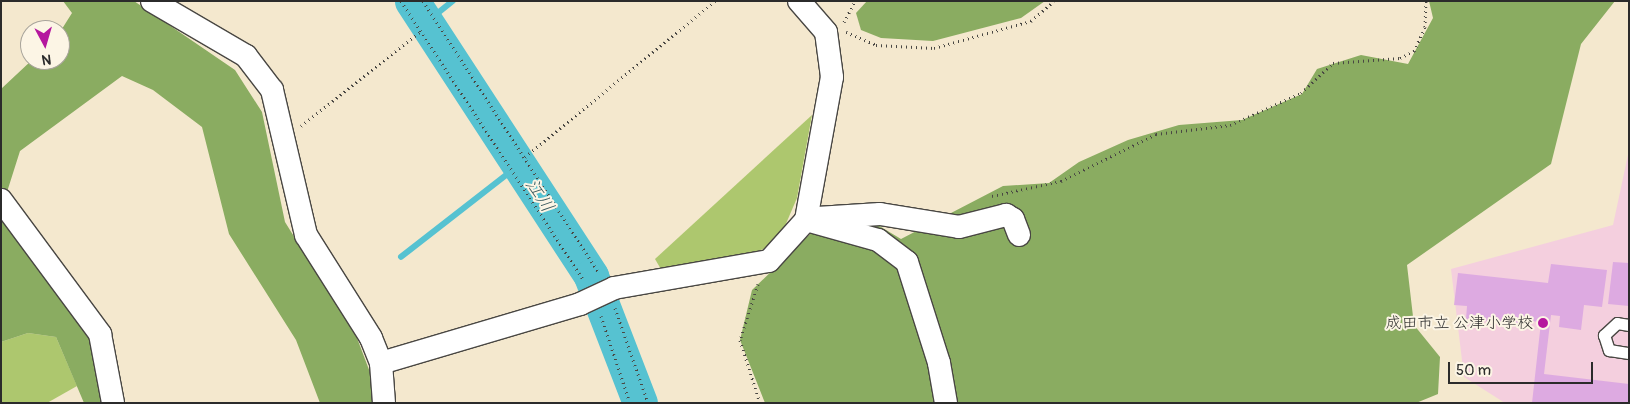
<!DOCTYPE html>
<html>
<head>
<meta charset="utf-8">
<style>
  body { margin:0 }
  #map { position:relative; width:1630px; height:404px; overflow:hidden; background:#f4e8ce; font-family:Pangolin,"Klee One",sans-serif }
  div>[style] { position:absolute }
  .built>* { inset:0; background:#f4cfde }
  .green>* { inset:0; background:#adc76e }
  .forest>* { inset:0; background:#8aac61 }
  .stream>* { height:5.5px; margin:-2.75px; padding:0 2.75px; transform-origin:2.75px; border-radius:2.75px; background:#56c2d1 }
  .river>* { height:35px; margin:-17.5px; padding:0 17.5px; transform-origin:17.5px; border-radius:17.5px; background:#56c2d1 }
  .building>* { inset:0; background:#ddaae1 }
  .path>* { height:3px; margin-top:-1.5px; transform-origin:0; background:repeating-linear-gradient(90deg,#494743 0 1px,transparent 0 5px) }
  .roads { filter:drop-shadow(1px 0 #494743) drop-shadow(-1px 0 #494743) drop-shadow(0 1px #494743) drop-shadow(0 -1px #494743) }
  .service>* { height:11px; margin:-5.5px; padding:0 5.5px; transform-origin:5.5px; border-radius:5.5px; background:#fff }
  .minor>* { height:22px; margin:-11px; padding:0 11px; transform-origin:11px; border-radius:11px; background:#fff }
  .dots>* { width:14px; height:14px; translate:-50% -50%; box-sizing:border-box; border:2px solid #fcf5e5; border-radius:50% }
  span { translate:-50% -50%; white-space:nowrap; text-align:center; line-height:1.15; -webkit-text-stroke:4px #fcf5e5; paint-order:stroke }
  .poi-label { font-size:16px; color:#2b2b2b }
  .right { translate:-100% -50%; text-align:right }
  .water-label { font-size:18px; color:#38585d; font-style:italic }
  .frame { position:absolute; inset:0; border:2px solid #2b2b2b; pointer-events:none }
  .north { position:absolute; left:20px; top:20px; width:50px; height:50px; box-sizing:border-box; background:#fcf5e5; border:1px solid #a8a49b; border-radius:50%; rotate:174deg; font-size:14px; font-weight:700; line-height:20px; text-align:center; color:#2b2b2b }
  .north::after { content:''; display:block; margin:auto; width:18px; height:22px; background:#b5179e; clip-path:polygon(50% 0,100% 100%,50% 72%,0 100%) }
  .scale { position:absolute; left:1448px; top:362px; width:145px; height:22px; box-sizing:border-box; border:2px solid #2b2b2b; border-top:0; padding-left:6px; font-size:15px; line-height:18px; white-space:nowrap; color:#2b2b2b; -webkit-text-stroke:4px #fcf5e5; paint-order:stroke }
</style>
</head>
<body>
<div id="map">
  <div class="built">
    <i style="clip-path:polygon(1629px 150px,1629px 403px,1505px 403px,1464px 377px,1451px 269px,1613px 225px)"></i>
  </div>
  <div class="green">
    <i style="clip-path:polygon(812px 115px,797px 198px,782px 233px,766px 248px,751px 254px,662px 271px,655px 259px)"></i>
    <i style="clip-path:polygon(28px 333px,56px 337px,77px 386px,47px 403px,1px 403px,1px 342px)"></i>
  </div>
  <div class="forest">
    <i style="clip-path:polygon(63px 1px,134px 1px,235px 70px,262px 112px,285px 222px,357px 338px,371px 375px,373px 403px,320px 403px,296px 340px,229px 234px,202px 127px,153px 90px,122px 76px,20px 151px,7px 192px,91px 328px,110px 403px,84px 403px,56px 337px,28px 333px,1px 342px,1px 89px,32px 60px,60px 60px,60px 32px,72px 13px)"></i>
    <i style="clip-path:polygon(867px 1px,1045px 1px,1021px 18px,933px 41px,881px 38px,861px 30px,856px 13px)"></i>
    <i style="clip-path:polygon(1429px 1px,1615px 1px,1581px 44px,1551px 164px,1407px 265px,1414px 325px,1440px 357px,1438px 394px,1416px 403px,765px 403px,740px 340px,752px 290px,826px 219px,861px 215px,901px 239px,1003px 186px,1049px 183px,1079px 162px,1128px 140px,1179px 125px,1242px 120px,1302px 94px,1317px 69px,1361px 55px,1408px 64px,1433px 18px)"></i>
  </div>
  <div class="stream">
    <i style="left:438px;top:13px;width:19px;rotate:-39deg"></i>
    <i style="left:427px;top:22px;width:4px;rotate:-34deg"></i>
    <i style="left:517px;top:167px;width:3px;rotate:-45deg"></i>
    <i style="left:401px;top:257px;width:138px;rotate:-37.9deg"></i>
  </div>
  <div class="river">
    <i style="left:412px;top:1px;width:328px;rotate:56.9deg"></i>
    <i style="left:591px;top:276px;width:136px;rotate:68.9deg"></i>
  </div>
  <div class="building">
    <i style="clip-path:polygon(1613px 262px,1629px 263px,1629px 306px,1608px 304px)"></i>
    <i style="clip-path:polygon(1551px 264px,1607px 270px,1602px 307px,1584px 305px,1581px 330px,1559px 327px,1560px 316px,1551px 315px,1544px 374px,1629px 384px,1629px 403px,1532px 403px,1541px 322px,1531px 321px,1531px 326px,1466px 319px,1467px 306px,1454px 305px,1458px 273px,1548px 283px)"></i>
  </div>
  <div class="path">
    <i style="left:401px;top:1px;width:334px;rotate:56.8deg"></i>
    <i style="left:423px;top:1px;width:324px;rotate:57.1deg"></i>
    <i style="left:844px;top:22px;width:24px;rotate:-62deg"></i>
    <i style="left:846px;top:32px;width:33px;rotate:23deg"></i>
    <i style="left:876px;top:45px;width:58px;rotate:3deg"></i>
    <i style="left:934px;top:48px;width:101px;rotate:-15.6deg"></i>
    <i style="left:1031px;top:21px;width:30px;rotate:-41deg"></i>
    <i style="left:301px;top:126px;width:154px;rotate:-38.4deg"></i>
    <i style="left:525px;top:157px;width:246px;rotate:-39.4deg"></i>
    <i style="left:992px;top:196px;width:71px;rotate:-12.3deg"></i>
    <i style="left:1061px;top:181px;width:106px;rotate:-26.3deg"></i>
    <i style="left:1156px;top:134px;width:75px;rotate:-6.9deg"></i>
    <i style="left:1230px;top:125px;width:78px;rotate:-24.3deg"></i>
    <i style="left:1301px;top:93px;width:44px;rotate:-43.2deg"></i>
    <i style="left:1333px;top:63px;width:67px;rotate:-4.3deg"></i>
    <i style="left:1400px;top:58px;width:16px;rotate:-27deg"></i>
    <i style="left:1414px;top:51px;width:26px;rotate:-65deg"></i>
    <i style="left:1425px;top:27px;width:26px;rotate:-88deg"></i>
    <i style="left:758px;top:284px;width:59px;rotate:107.8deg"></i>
    <i style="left:740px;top:340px;width:66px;rotate:72.4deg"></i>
    <i style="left:615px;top:308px;width:101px;rotate:70.8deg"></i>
    <i style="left:601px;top:316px;width:92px;rotate:71.6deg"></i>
  </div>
  <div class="roads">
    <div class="service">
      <i style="left:1629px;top:325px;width:12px;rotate:-171deg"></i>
      <i style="left:1617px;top:323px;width:18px;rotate:137deg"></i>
      <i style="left:1604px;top:335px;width:16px;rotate:72deg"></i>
      <i style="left:1609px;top:350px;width:20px;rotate:9deg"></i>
    </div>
    <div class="minor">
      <i style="left:152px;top:1px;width:109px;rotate:30.3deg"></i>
      <i style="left:246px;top:56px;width:43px;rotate:52.6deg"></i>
      <i style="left:272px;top:90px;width:149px;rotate:76.8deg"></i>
      <i style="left:306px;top:235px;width:122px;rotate:57.7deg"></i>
      <i style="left:371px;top:338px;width:27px;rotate:68deg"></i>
      <i style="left:381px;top:363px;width:40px;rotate:85.7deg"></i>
      <i style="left:1px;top:200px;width:167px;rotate:53.5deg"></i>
      <i style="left:100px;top:334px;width:70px;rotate:79.3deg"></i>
      <i style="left:817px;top:218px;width:63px;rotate:-3.6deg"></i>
      <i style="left:880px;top:214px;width:80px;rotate:9.3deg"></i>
      <i style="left:959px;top:227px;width:49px;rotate:-14.3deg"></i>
      <i style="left:1006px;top:215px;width:8px;rotate:30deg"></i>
      <i style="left:1013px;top:219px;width:17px;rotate:69deg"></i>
      <i style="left:806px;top:220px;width:75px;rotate:15.5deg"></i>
      <i style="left:878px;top:240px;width:36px;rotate:37deg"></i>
      <i style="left:907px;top:262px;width:106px;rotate:72.4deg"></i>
      <i style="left:939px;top:363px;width:41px;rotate:80.1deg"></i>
      <i style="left:381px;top:363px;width:208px;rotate:-16.5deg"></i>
      <i style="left:580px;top:304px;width:38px;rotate:-25deg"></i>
      <i style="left:614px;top:288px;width:157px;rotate:-9.9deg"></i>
      <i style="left:769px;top:261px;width:55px;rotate:-47.9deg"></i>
      <i style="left:806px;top:220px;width:145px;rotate:-79.7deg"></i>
      <i style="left:832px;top:77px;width:45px;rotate:-97.6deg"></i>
      <i style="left:826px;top:32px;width:41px;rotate:-131.1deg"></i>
    </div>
  </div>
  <div class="dots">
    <i style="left:1543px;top:323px;background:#b5179e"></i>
  </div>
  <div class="poi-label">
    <span class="right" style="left:1533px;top:323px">成田市立 公津小学校</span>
  </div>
  <div class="water-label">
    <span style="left:539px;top:196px;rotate:57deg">江川</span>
  </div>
  <div class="frame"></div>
  <div class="north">N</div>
  <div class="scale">50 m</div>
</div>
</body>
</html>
